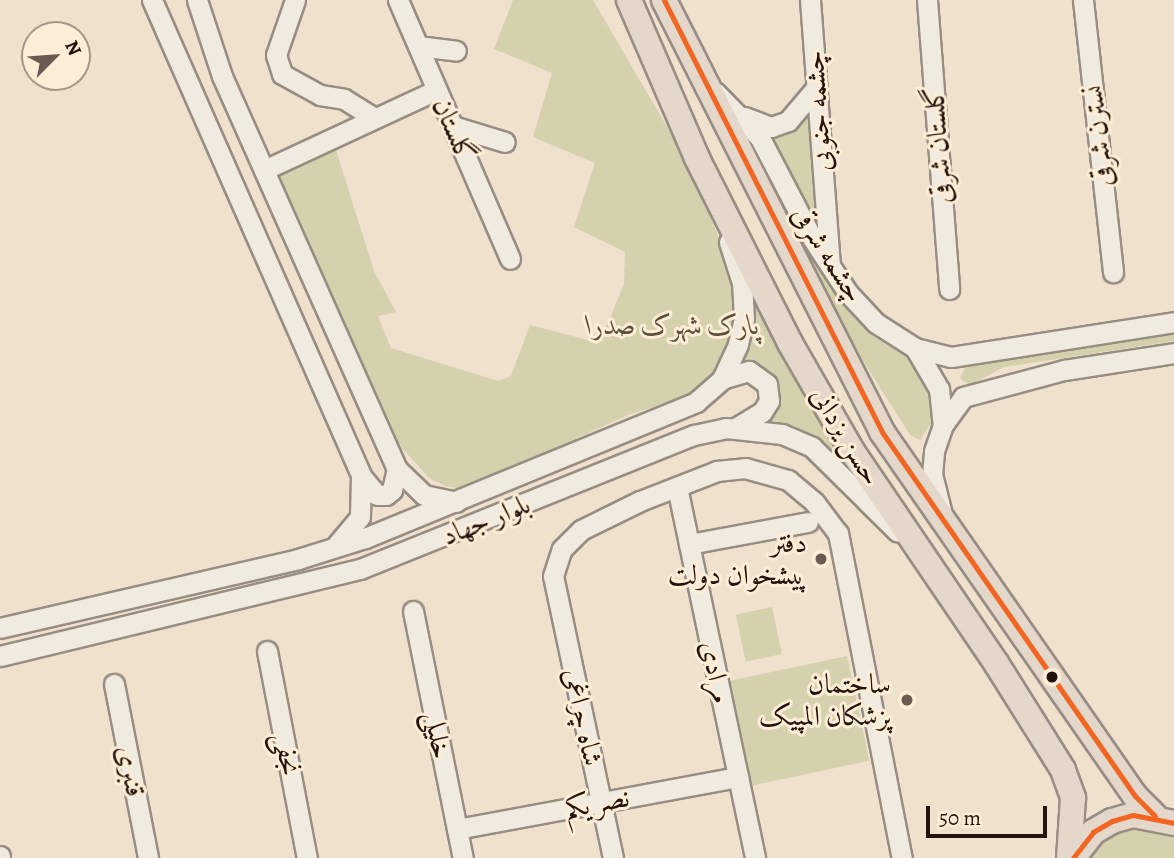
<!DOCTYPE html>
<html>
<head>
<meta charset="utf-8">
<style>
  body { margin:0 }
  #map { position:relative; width:1174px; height:858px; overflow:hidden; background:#eee1ce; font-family:Alegreya,Amiri,serif }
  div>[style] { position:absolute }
  .green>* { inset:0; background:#d5d1ac; transform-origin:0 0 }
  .roads { filter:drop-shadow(2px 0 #978d82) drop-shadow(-2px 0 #978d82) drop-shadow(0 2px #978d82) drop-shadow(0 -2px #978d82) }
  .minor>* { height:19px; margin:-9.5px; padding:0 9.5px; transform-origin:9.5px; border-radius:9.5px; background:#f0eae0 }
  .major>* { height:24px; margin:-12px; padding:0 12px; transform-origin:12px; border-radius:12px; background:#e3d8ca }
  .bus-1>* { height:5px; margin:-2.5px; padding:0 2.5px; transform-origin:2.5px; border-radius:2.5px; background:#f26522 }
  .dots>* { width:19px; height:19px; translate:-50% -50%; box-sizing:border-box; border:4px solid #fcedd7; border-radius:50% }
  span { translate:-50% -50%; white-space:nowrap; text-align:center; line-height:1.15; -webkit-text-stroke:6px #fcedd7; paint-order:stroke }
  .street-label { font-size:28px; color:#23130c }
  .park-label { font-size:28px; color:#5a513b; font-style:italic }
  .poi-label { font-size:28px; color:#23130c }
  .right { translate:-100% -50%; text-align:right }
  .north { position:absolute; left:21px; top:21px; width:70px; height:70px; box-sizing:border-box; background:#fcedd7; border:2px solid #a59686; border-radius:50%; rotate:65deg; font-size:19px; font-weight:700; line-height:28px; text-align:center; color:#23130c }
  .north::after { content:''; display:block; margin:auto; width:24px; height:32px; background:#6a5b50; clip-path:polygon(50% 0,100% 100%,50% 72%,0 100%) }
  .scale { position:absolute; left:926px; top:806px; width:121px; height:32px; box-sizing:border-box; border:4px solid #23130c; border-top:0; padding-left:9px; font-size:21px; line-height:24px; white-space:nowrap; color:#23130c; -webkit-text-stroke:5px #fcedd7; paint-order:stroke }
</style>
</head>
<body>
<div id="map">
  <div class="green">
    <i style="clip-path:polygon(513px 0,593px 0,691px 168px,732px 271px,737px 323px,715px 374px,687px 396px,628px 415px,464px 489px,445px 486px,429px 478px,401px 447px,279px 177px,293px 166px,336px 150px,374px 271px,396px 312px,378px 316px,391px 348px,498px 381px,511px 376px,530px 325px,588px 340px,607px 325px,624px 284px,625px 252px,574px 227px,595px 163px,533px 137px,552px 73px,494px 49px)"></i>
    <i style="clip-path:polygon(812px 110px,825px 249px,765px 133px,794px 127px)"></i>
    <i style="clip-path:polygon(756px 140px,835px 292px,871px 335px,916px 363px,936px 415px,920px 440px,910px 435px,843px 329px,750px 141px)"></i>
    <i style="clip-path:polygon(747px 281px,837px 448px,852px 475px,757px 423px,775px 395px,732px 368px)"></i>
    <i style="clip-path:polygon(1174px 334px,1174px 341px,1004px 367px,970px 385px,960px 378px,966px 367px,1005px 358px)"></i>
    <i style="left:772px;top:607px;width:48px;height:37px;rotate:78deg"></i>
    <i style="left:847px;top:656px;width:107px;height:123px;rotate:78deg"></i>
    <i style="clip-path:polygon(1141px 825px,1174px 834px,1174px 858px,1090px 858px,1105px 839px)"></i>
  </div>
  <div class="roads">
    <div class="minor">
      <i style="left:152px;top:0;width:519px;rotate:66.25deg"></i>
      <i style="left:361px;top:475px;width:42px;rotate:91.4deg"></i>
      <i style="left:360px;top:517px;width:35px;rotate:130deg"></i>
      <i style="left:197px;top:0;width:80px;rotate:71.8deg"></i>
      <i style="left:222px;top:76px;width:430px;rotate:66deg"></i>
      <i style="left:397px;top:469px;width:37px;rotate:44deg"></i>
      <i style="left:424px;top:495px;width:33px;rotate:12deg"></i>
      <i style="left:295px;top:0;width:58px;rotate:109.1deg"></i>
      <i style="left:276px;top:55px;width:20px;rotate:72deg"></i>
      <i style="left:282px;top:74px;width:43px;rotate:28.9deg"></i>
      <i style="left:320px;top:95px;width:24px;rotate:9deg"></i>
      <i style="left:344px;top:99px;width:36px;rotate:32deg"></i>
      <i style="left:398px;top:0;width:282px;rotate:66.6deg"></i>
      <i style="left:810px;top:0;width:264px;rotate:85.7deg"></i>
      <i style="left:927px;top:0;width:290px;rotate:85.6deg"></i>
      <i style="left:1083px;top:0;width:274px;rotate:83.7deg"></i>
      <i style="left:418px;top:46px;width:38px;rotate:7deg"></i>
      <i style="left:715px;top:92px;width:64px;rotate:45.6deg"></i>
      <i style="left:760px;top:138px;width:113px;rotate:62.5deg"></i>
      <i style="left:812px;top:238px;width:66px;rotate:56.8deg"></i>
      <i style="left:848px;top:293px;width:41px;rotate:47deg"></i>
      <i style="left:876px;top:323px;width:46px;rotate:32.7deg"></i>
      <i style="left:915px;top:348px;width:37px;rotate:14deg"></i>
      <i style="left:951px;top:357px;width:226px;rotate:-8.9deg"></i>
      <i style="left:745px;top:117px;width:28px;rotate:21deg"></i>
      <i style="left:771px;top:127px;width:18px;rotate:-19deg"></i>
      <i style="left:788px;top:121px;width:43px;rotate:-49.7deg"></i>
      <i style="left:453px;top:126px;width:54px;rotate:17.1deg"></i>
      <i style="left:264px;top:170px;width:190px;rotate:-24.9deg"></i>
      <i style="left:915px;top:348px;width:48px;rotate:59.7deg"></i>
      <i style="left:939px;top:389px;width:36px;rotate:84deg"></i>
      <i style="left:722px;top:379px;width:28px;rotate:-17deg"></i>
      <i style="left:749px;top:371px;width:22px;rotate:36deg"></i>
      <i style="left:767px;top:384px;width:17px;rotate:83deg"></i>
      <i style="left:769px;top:401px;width:13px;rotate:122deg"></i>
      <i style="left:762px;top:412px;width:29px;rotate:149deg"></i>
      <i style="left:362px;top:477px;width:23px;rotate:50deg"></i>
      <i style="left:377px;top:495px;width:9px"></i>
      <i style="left:386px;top:495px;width:8px;rotate:-40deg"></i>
      <i style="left:392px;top:490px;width:22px;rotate:-77deg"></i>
      <i style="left:677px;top:487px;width:379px;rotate:78.1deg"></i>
      <i style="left:941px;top:510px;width:36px;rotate:-104deg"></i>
      <i style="left:932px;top:475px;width:24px;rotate:-85deg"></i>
      <i style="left:934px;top:451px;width:28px;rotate:-71deg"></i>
      <i style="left:943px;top:425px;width:34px;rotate:-54deg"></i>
      <i style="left:963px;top:397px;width:105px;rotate:-15deg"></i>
      <i style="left:1064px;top:370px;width:111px;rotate:-8.8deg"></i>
      <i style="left:689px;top:544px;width:121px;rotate:-10.5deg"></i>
      <i style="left:413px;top:611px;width:252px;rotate:78.6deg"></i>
      <i style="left:0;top:628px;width:306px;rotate:-13deg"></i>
      <i style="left:298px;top:559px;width:70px;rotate:-17.4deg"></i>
      <i style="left:365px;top:538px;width:358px;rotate:-22.3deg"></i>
      <i style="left:696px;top:402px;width:35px;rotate:-41deg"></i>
      <i style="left:722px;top:379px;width:38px;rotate:-65deg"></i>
      <i style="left:738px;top:344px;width:26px;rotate:-77deg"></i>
      <i style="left:744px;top:319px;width:36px;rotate:-93deg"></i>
      <i style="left:742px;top:283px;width:43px;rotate:-107.6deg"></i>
      <i style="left:267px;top:651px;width:211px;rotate:79.1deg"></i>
      <i style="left:0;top:656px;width:370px;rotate:-13.6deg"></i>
      <i style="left:360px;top:569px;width:360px;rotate:-21.9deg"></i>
      <i style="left:694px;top:435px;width:33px;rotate:-12deg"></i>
      <i style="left:726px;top:428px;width:56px;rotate:6.1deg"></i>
      <i style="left:782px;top:434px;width:33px;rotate:23deg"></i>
      <i style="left:812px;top:447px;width:120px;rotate:44.7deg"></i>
      <i style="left:114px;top:684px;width:177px;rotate:78.9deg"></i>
      <i style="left:457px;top:829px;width:286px;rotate:-10.5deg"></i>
      <i style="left:0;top:856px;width:2px;rotate:90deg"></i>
      <i style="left:613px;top:858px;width:288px;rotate:-102deg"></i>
      <i style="left:553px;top:576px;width:28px;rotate:-72deg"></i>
      <i style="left:562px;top:549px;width:27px;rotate:-45deg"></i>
      <i style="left:581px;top:530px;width:66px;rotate:-26.2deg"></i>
      <i style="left:640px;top:501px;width:83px;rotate:-21.3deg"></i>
      <i style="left:717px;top:471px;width:28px;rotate:-6deg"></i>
      <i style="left:745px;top:468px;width:45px;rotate:15.6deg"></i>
      <i style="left:788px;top:480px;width:35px;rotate:40deg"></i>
      <i style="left:815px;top:503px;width:38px;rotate:53deg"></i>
      <i style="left:838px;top:533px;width:331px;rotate:78.9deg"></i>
    </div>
    <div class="major">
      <i style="left:629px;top:0;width:172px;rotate:66.7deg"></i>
      <i style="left:697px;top:158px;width:207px;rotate:63.3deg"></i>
      <i style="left:790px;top:343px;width:125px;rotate:60.1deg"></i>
      <i style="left:852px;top:451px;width:256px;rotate:55.8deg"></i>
      <i style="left:996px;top:663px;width:126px;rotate:57.9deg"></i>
      <i style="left:1063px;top:770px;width:30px;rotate:70deg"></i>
      <i style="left:1073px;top:798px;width:60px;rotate:93.8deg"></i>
      <i style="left:664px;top:0;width:484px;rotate:63.2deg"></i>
      <i style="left:882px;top:432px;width:443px;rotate:55.2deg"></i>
      <i style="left:1135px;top:796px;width:28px;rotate:45deg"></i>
      <i style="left:1073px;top:858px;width:33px;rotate:-52deg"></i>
      <i style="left:1093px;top:832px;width:22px;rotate:-30deg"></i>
      <i style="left:1112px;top:821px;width:22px;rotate:-16deg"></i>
      <i style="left:1133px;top:815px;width:42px;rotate:11deg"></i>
    </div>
  </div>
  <div class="bus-1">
    <i style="left:664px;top:0;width:484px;rotate:63.2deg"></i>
    <i style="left:882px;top:432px;width:443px;rotate:55.2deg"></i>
    <i style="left:1135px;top:796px;width:28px;rotate:45deg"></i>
    <i style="left:1073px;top:858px;width:33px;rotate:-52deg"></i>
    <i style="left:1093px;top:832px;width:22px;rotate:-30deg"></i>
    <i style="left:1112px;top:821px;width:22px;rotate:-16deg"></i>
    <i style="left:1133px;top:815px;width:42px;rotate:11deg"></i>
  </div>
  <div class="dots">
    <i style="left:821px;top:559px;background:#6a5b50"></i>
    <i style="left:1052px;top:677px;background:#23130c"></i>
    <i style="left:907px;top:700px;background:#6a5b50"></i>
  </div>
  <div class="street-label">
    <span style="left:818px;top:111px;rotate:-94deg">چشمه جنوبی</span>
    <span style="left:454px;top:130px;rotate:66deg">گلستان</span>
    <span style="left:1098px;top:136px;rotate:-96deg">نسترن شرقی</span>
    <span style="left:938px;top:145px;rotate:-94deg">گلستان شرقی</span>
    <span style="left:828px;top:254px;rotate:57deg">چشمه شرقی</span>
    <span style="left:846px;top:436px;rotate:59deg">حسن یزدانی</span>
    <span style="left:486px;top:520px;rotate:-22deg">بلوار جهاد</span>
    <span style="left:716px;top:672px;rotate:78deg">مرادی</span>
    <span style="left:583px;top:717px;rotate:78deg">شاه چراغی</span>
    <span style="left:438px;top:735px;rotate:79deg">خلیلی</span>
    <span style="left:287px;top:754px;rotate:79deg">نجفی</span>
    <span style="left:131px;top:771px;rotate:79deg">قنبری</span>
    <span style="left:597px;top:803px;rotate:-11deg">نصر یکم</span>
  </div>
  <div class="park-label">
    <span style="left:673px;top:325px">پارک شهرک صدرا</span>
  </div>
  <div class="poi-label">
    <span class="right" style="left:807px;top:559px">دفتر<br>پیشخوان دولت</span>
    <span class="right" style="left:891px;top:700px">ساختمان<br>پزشکان المپیک</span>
  </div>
  <div class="north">N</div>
  <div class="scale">50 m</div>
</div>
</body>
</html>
